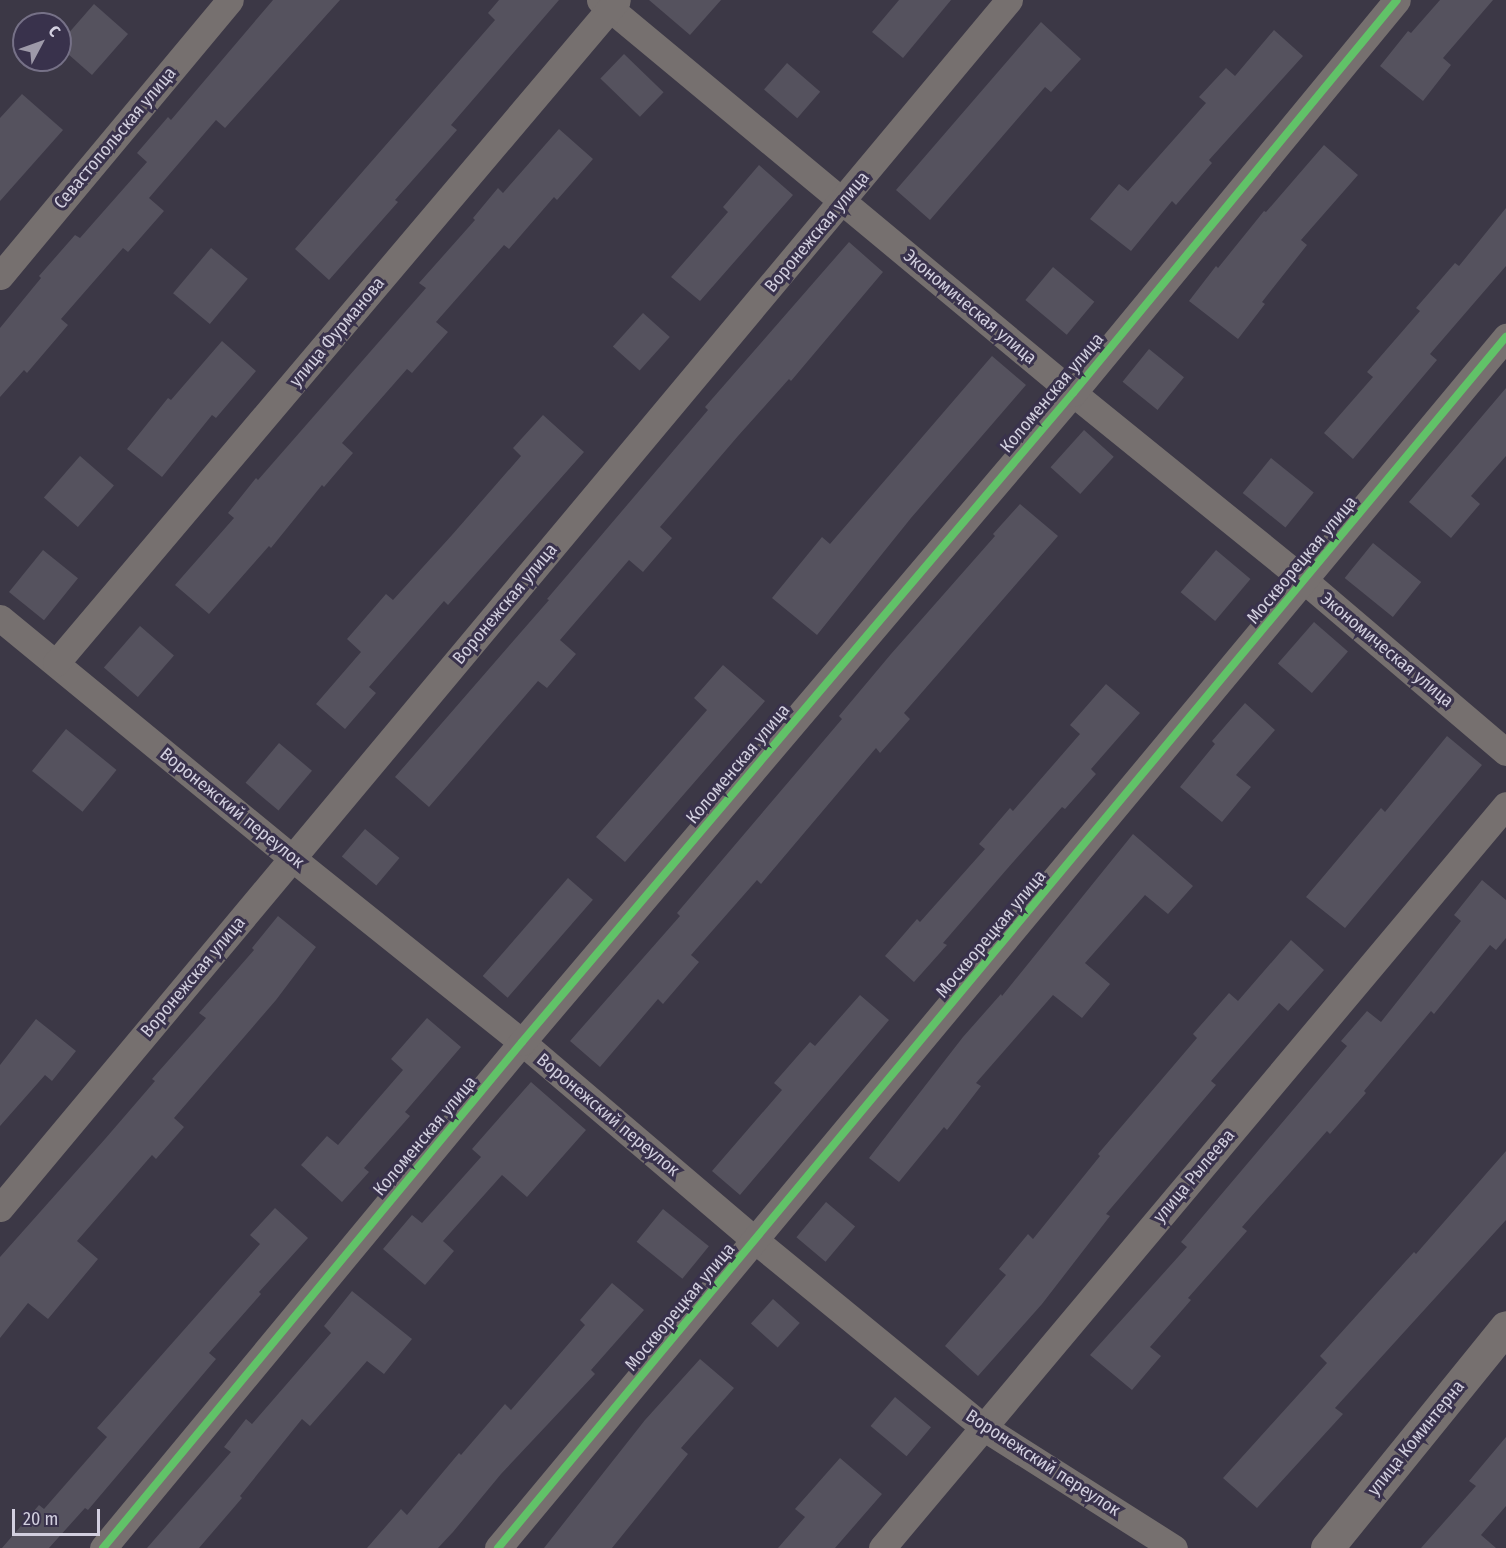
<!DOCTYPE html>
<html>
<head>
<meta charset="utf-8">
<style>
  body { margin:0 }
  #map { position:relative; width:1506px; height:1548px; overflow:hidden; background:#3c3846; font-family:"Fira Sans Condensed",sans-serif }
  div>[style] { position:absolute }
  .building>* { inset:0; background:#55525e; transform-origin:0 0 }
  .minor>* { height:27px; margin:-13.5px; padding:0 13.5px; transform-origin:13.5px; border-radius:13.5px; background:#76706f }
  .tertiary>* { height:33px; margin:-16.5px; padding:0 16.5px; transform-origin:16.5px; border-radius:16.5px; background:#76706f }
  .cycleway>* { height:8px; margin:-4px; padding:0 4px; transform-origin:4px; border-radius:4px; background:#61c268 }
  span { translate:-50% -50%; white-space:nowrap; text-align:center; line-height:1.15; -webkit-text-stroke:6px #39324c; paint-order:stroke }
  .street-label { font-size:18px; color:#d2cfdf }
  .north { position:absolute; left:12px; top:12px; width:60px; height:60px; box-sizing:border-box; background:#39324c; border:2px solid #767187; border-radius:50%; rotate:49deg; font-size:16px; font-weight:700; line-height:24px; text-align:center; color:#d2cfdf }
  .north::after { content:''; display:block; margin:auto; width:21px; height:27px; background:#9e9aa9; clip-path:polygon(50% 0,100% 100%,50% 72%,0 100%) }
  .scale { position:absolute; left:12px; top:1509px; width:88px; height:27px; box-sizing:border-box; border:3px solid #d2cfdf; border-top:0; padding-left:8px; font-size:18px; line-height:21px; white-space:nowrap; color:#d2cfdf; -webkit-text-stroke:4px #39324c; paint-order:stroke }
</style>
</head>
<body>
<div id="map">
  <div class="building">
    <i style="clip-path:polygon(273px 0,340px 0,225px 128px,216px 120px,149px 198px,164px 211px,128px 252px,123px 248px,61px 319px,68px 325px,27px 373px,24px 370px,0 397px,0 328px,41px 278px,39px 276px,75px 235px,80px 238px,147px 162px,137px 153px,168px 117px,171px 120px)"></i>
    <i style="clip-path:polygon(499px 0,559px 0,451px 125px,457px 130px,395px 200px,398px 202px,329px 280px,295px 249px,495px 20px,488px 13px)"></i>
    <i style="clip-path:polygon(649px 0,721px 0,690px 35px)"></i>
    <i style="clip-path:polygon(899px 0,951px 0,903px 58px,872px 32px)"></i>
    <i style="clip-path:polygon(1440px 0,1493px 0,1443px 58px,1451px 65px,1423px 101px,1380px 66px,1408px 31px,1411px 33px)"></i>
    <i style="clip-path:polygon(94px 4px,128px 34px,92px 75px,60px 47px,60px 43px)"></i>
    <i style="clip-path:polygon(1041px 22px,1081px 59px,1051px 92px,1045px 87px,930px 220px,896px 190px)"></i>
    <i style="clip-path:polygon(1274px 30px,1303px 56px,1209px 160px,1212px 163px,1176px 205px,1172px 201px,1131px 251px,1090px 219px,1119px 184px,1128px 191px,1206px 103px,1199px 97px,1226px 68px,1235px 76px)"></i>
    <i style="left:624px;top:54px;width:55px;height:34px;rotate:44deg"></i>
    <i style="left:787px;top:63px;width:44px;height:35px;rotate:41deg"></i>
    <i style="clip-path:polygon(22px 94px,63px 130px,0 201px,0 118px)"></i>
    <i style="clip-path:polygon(559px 129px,593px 159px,557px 200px,554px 197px,509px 249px,504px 245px,436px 322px,448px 332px,412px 373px,407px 369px,342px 443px,353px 453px,324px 487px,322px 485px,271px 548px,269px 546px,209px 614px,175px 585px,234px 518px,228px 513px,256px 478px,258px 480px,426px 288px,419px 283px,475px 220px,473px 218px,498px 188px,503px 193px)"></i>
    <i style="clip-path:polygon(1324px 145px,1358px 175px,1301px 240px,1307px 245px,1262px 302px,1265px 304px,1238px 339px,1189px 301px,1216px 266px,1218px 268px,1264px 211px,1266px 212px)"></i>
    <i style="clip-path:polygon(759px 165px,793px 195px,700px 301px,671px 277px,728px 212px,723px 207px)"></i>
    <i style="clip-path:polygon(1506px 208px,1506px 266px,1430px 354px,1437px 360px,1353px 459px,1324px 433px,1373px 377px,1367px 372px,1420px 311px,1416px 308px,1455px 263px,1459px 266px)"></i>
    <i style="clip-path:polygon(849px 242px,883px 272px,791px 381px,789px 379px,738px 436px,660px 527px,672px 538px,643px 572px,629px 560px,560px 640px,576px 654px,547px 688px,538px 681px,429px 807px,395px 777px,549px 600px,547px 599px,708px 410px,705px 407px)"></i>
    <i style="left:211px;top:248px;width:48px;height:59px;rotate:40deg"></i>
    <i style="left:1053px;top:267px;width:54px;height:43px;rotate:40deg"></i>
    <i style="left:643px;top:313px;width:36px;height:45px;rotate:42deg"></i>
    <i style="clip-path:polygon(222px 341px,256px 371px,216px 418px,212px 415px,162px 477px,127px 449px,168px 398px,171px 400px)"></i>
    <i style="left:1149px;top:349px;width:45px;height:42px;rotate:39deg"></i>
    <i style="clip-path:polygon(992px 356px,1026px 385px,911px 518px,817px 635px,772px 598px,822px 537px,830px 544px)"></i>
    <i style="clip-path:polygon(1506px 388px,1506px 456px,1471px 496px,1480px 504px,1451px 538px,1409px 502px)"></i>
    <i style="clip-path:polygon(543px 415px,584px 452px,448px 605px,444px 601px,369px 687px,376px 693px,345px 729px,316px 704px,361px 652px,347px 639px,386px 594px,393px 600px,452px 535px,521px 456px,513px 448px)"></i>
    <i style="left:1084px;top:430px;width:40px;height:50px;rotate:42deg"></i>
    <i style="left:80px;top:456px;width:45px;height:55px;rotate:41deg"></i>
    <i style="left:1271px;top:458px;width:55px;height:45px;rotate:39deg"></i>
    <i style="clip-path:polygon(1020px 504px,1058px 536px,904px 713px,910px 719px,880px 753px,876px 748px,761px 884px,757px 880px,691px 955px,699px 962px,663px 1004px,658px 999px,600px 1067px,570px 1041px,680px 916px,677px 913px,842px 719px,839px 716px,891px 654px,995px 536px,993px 534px)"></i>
    <i style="left:1373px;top:543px;width:62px;height:45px;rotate:39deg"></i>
    <i style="left:43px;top:550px;width:45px;height:54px;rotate:39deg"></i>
    <i style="left:1216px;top:550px;width:45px;height:55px;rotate:40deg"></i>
    <i style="left:1314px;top:622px;width:45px;height:55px;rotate:41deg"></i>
    <i style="left:140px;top:626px;width:45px;height:55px;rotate:41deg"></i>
    <i style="clip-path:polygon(723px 665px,765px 701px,625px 862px,596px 837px,707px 710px,694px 698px)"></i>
    <i style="clip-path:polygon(1106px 684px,1140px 713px,1091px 769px,1096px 774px,1065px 809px,1062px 807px,1007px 869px,943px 943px,947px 945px,914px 982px,885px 956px,917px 919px,920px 922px,985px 849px,979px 844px,1010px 808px,1013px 811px,1080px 734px,1070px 725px)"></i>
    <i style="clip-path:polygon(1245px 703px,1275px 730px,1236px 775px,1251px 787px,1222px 822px,1180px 787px,1215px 744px,1212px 741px)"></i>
    <i style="left:66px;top:729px;width:65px;height:54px;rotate:39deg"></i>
    <i style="clip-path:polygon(1447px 736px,1482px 765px,1345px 928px,1306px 897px,1381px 808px,1385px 812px)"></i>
    <i style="left:279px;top:743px;width:43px;height:52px;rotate:40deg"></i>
    <i style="left:365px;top:829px;width:45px;height:36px;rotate:40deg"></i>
    <i style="clip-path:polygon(1133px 834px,1193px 886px,1168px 914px,1145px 895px,1085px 963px,1110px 984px,1082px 1018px,1053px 995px,976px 1083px,981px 1086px,947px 1130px,944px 1127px,899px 1182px,869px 1158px,963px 1037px,1001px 994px,1002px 996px)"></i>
    <i style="left:568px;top:878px;width:33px;height:130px;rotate:41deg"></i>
    <i style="clip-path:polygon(1482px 880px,1506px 900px,1506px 938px,1496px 950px,1490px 945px,1434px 1014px,1431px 1011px,1364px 1091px,1366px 1093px,1330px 1134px,1327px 1131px,1242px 1227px,1247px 1231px,1188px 1298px,1191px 1300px,1150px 1347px,1161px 1356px,1132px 1390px,1090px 1355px,1187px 1247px,1181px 1242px,1347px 1046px,1341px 1041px,1367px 1011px,1381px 1022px,1461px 921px,1454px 915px)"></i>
    <i style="clip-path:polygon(278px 916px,316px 947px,276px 1000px,174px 1118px,184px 1127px,156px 1159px,152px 1155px,77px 1241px,98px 1259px,48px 1319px,28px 1303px,0 1338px,0 1257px,105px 1139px,155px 1081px,152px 1079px,206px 1018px,199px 1013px,254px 950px,252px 948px)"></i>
    <i style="clip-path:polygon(1291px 940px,1324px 970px,1288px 1011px,1279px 1003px,1211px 1081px,1216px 1085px,1106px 1214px,1110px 1216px,1042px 1304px,978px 1376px,945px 1346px,1006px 1275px,999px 1269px,1028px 1234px,1033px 1239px,1100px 1156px,1098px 1154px,1197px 1038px,1193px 1034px,1229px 993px,1238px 1001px)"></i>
    <i style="clip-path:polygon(860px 995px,889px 1020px,740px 1195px,712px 1171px,782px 1090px,774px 1083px,810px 1042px,815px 1046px)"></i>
    <i style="clip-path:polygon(427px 1018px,461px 1047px,405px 1112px,410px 1116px,364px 1168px,369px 1172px,342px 1202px,301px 1165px,327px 1136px,338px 1145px,403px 1070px,391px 1059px)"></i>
    <i style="clip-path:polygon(36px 1019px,76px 1051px,52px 1081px,45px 1075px,0 1126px,0 1065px)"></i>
    <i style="clip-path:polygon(531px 1082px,586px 1130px,527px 1197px,502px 1175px,443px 1241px,454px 1251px,425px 1285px,383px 1249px,412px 1215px,422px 1223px,481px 1157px,472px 1149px)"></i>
    <i style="clip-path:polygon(1506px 1151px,1506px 1220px,1335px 1408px,1343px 1414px,1257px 1508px,1223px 1478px,1327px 1363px,1320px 1356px,1414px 1252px,1416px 1254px)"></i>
    <i style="left:826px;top:1202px;width:38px;height:46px;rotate:40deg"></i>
    <i style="clip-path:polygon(275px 1208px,308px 1238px,259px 1292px,261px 1294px,209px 1353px,216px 1359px,88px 1510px,85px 1508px,49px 1548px,2px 1548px,39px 1505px,44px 1509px,107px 1437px,97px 1428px,260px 1244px,250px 1235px)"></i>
    <i style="left:663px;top:1209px;width:59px;height:42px;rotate:39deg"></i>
    <i style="clip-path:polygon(612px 1283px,644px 1310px,591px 1370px,595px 1374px,501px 1474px,453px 1532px,438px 1548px,367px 1548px,401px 1509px,407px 1515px,459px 1453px,461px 1455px,505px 1404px,511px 1410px,585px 1325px,580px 1320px)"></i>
    <i style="clip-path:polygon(352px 1291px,412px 1339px,384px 1374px,367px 1361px,310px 1426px,302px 1419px,240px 1496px,242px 1498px,199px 1548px,147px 1548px,231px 1452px,224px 1447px,246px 1419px,252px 1424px,331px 1333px,324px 1326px)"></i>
    <i style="left:773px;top:1299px;width:36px;height:33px;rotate:42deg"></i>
    <i style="clip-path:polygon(700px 1359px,734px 1388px,681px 1448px,688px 1454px,612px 1548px,544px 1548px,645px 1420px)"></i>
    <i style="left:895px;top:1397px;width:47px;height:38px;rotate:40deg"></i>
    <i style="clip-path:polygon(1506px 1437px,1506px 1506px,1481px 1535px,1496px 1548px,1421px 1548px,1476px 1486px,1469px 1481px)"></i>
    <i style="clip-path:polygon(840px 1458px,882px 1494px,835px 1548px,778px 1548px,805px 1517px,795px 1509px)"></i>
  </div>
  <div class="minor">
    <i style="left:600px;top:0;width:615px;rotate:39.72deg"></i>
    <i style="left:1073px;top:393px;width:299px;rotate:39deg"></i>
    <i style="left:1305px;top:581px;width:264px;rotate:40.4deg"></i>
    <i style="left:0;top:276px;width:359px;rotate:-50.2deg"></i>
    <i style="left:0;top:618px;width:378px;rotate:39.4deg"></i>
    <i style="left:292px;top:858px;width:295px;rotate:38.7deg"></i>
    <i style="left:522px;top:1042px;width:307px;rotate:40.4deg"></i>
    <i style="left:756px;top:1241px;width:293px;rotate:39.3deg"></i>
    <i style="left:983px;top:1427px;width:226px;rotate:32.4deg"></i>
    <i style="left:56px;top:663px;width:868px;rotate:-49.76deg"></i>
    <i style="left:0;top:1208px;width:1574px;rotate:-50.13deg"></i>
    <i style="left:103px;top:1548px;width:657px;rotate:-50.37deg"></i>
    <i style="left:522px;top:1042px;width:851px;rotate:-49.67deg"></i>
    <i style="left:1073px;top:393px;width:509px;rotate:-50.5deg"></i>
    <i style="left:498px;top:1548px;width:1576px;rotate:-50.23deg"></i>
    <i style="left:882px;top:1548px;width:970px;rotate:-49.98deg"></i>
  </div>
  <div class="tertiary">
    <i style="left:1327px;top:1548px;width:284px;rotate:-51deg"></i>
  </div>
  <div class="cycleway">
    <i style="left:103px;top:1548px;width:657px;rotate:-50.37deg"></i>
    <i style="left:522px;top:1042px;width:851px;rotate:-49.67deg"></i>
    <i style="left:1073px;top:393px;width:509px;rotate:-50.5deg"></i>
    <i style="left:498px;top:1548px;width:1576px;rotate:-50.23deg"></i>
  </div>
  <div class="street-label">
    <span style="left:115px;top:138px;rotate:-50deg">Севастопольская улица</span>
    <span style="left:817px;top:232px;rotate:-50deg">Воронежская улица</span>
    <span style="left:970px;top:307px;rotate:40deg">Экономическая улица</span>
    <span style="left:337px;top:332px;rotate:-50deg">улица Фурманова</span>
    <span style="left:1052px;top:393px;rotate:-50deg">Коломенская улица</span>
    <span style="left:1302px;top:560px;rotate:-50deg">Москворецкая улица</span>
    <span style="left:505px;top:604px;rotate:-50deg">Воронежская улица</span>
    <span style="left:1387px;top:650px;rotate:40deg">Экономическая улица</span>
    <span style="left:738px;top:764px;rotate:-50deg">Коломенская улица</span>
    <span style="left:232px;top:808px;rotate:39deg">Воронежский переулок</span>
    <span style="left:991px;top:934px;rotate:-50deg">Москворецкая улица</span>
    <span style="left:193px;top:977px;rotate:-50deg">Воронежская улица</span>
    <span style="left:608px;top:1115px;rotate:40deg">Воронежский переулок</span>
    <span style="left:425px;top:1136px;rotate:-50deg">Коломенская улица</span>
    <span style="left:1194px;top:1176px;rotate:-50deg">улица Рылеева</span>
    <span style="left:680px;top:1307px;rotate:-50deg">Москворецкая улица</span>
    <span style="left:1416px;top:1438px;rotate:-51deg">улица Коминтерна</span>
    <span style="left:1043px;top:1463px;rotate:33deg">Воронежский переулок</span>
  </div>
  <div class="north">С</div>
  <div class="scale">20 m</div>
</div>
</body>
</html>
